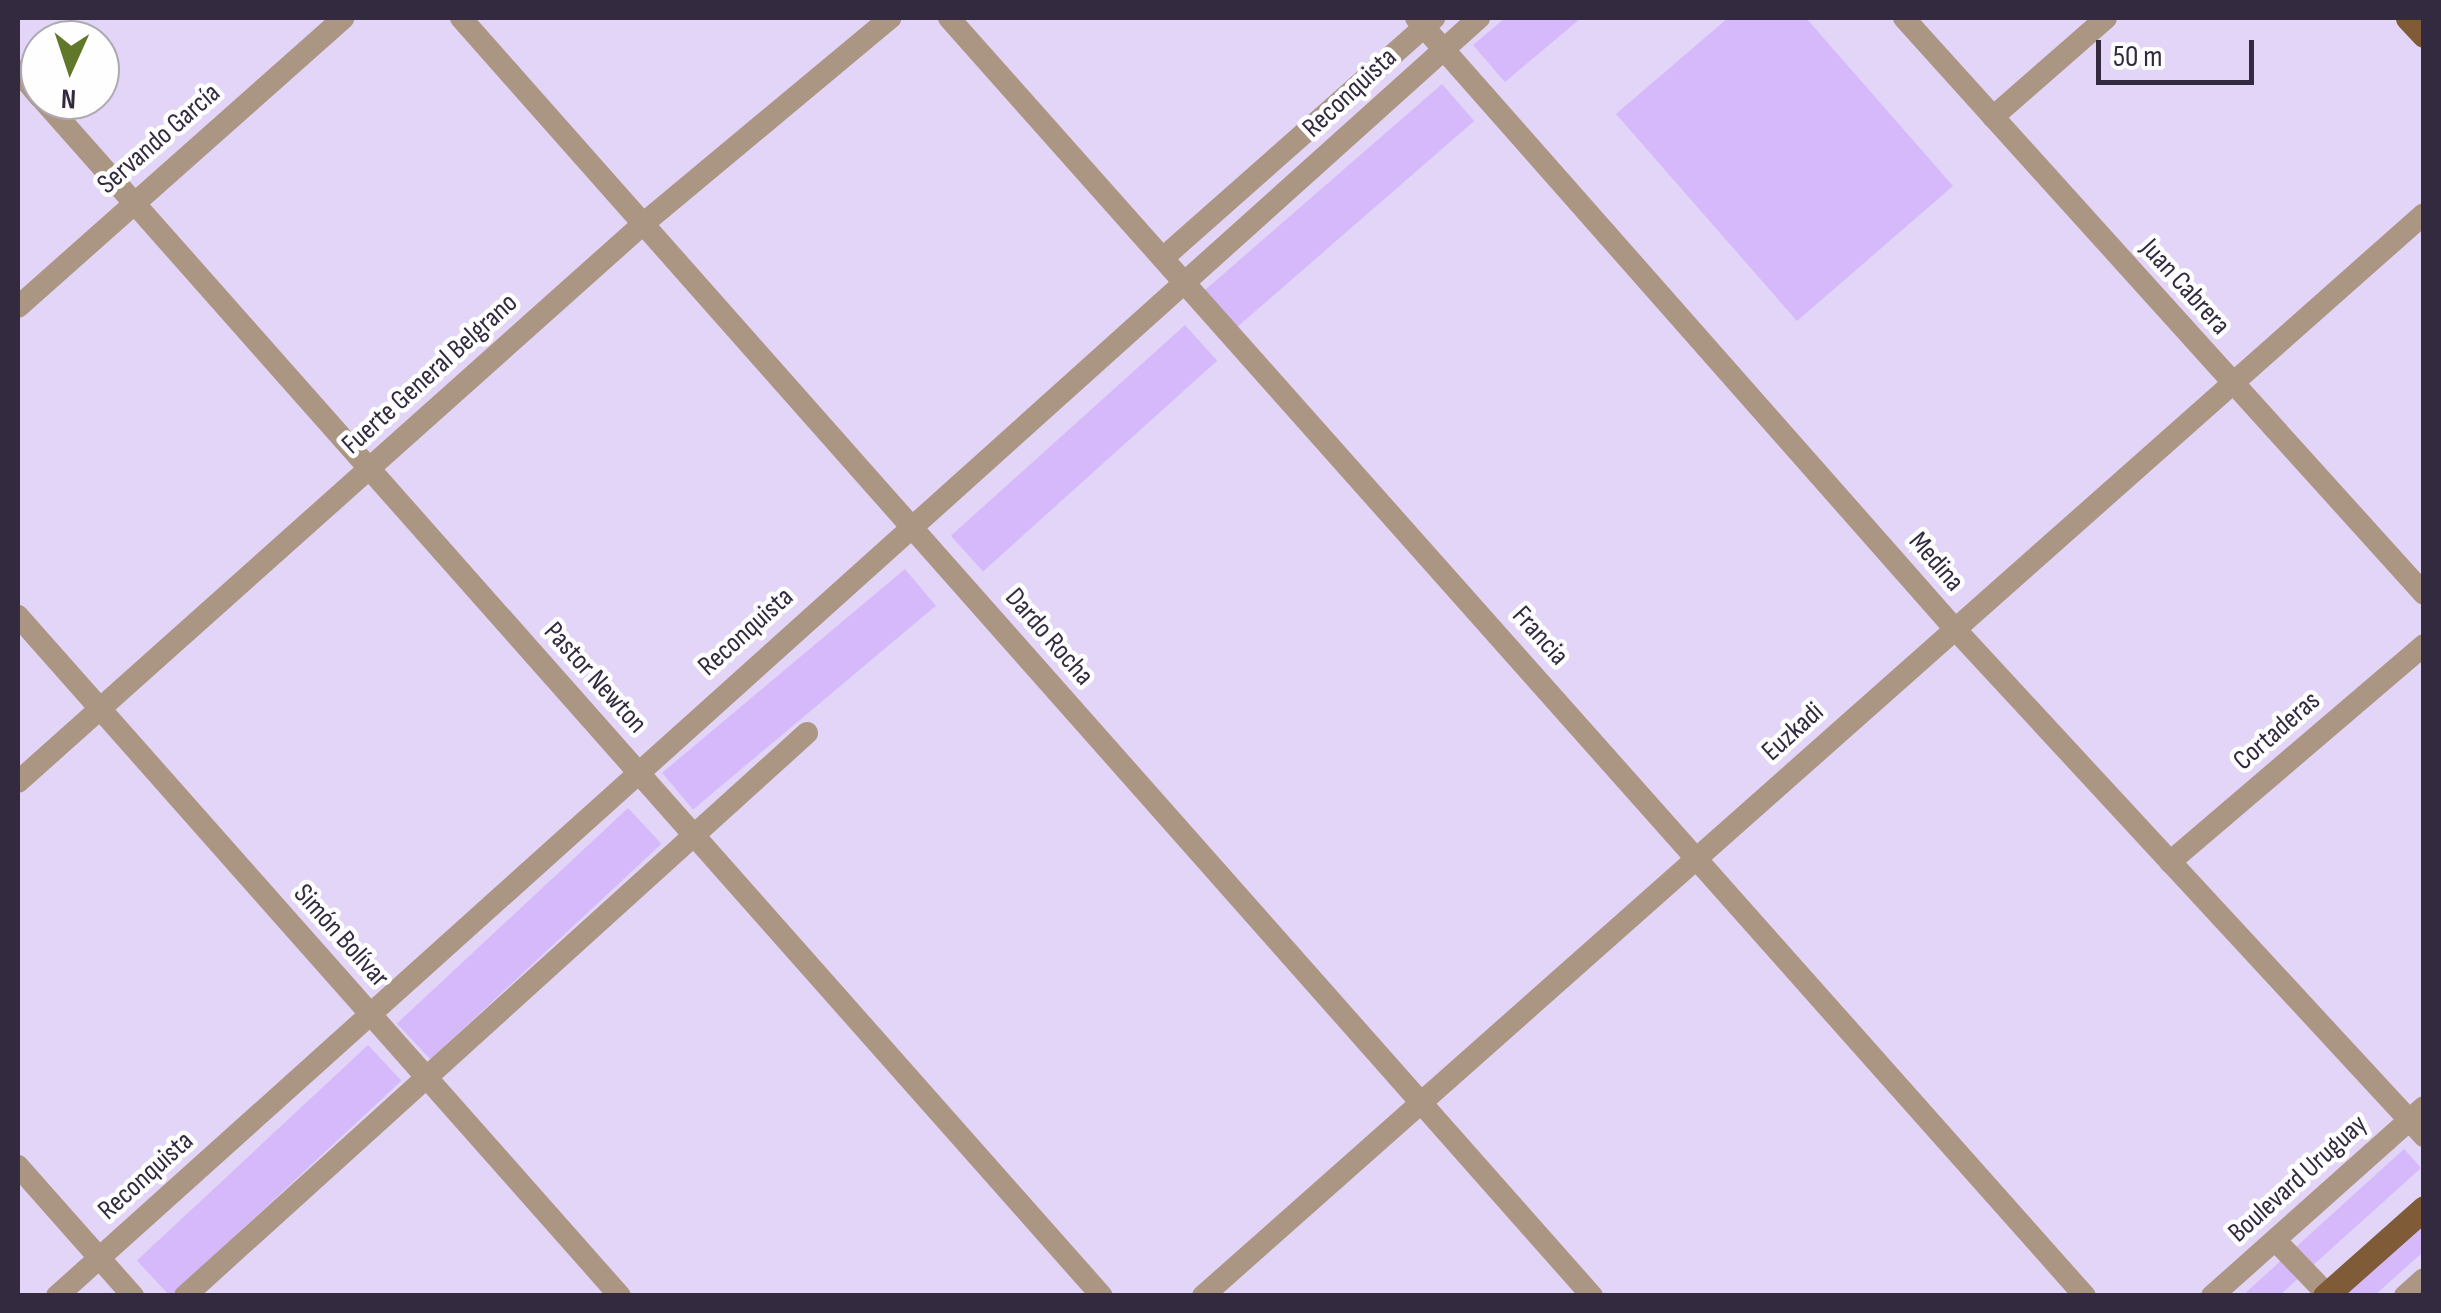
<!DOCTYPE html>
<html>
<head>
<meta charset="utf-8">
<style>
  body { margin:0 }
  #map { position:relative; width:2441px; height:1313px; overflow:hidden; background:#e3d5f7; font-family:"Sofia Sans Condensed",sans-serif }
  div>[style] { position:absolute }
  .green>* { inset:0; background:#d5b9fa; transform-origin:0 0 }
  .minor>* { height:22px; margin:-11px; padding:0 11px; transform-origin:11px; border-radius:11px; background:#ab9683 }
  .major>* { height:25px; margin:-12.5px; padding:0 12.5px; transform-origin:12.5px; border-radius:12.5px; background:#7f5b38 }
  span { translate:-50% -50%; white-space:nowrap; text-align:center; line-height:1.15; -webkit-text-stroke:9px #fefefe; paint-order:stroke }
  .street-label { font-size:28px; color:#332a40 }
  .frame { position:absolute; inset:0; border:20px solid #332a40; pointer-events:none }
  .north { position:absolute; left:20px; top:20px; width:100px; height:100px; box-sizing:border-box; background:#fefefe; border:2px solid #ada9b2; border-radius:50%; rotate:183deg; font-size:28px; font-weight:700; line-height:40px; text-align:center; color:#332a40 }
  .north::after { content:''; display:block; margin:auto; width:35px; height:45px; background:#61782a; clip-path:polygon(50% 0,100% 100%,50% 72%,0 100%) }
  .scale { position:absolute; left:2096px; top:40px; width:158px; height:45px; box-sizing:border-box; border:5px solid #332a40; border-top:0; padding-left:12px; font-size:30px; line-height:35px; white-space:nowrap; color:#332a40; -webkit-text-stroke:8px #fefefe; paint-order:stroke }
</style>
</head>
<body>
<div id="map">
  <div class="green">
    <i style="clip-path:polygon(1505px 18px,1581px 18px,1505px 82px,1473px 45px)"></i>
    <i style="clip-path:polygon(1728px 18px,1806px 18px,1953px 186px,1797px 321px,1616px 114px)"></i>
    <i style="left:1442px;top:84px;width:49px;height:316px;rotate:49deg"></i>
    <i style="left:1185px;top:325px;width:48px;height:315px;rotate:48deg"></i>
    <i style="left:905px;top:569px;width:48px;height:317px;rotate:50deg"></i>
    <i style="left:628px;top:808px;width:49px;height:316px;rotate:47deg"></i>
    <i style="left:368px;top:1045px;width:49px;height:316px;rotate:47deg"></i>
    <i style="clip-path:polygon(2404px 1149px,2421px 1168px,2280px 1295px,2242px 1296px)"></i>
    <i style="clip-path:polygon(2423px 1218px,2423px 1252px,2375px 1295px,2337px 1296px)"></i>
  </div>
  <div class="minor">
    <i style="left:461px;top:18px;width:1707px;rotate:48.49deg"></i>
    <i style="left:949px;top:18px;width:1710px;rotate:48.37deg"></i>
    <i style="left:1416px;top:18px;width:815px;rotate:48.58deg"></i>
    <i style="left:1955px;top:629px;width:691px;rotate:47.23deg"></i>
    <i style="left:1904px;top:18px;width:776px;rotate:47.92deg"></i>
    <i style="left:18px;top:71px;width:34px;rotate:50deg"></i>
    <i style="left:43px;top:100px;width:1597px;rotate:48.48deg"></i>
    <i style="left:1993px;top:117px;width:150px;rotate:-41.2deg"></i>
    <i style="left:1163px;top:258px;width:362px;rotate:-41.5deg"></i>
    <i style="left:18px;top:307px;width:435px;rotate:-41.6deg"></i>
    <i style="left:18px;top:616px;width:908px;rotate:48.48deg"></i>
    <i style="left:18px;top:782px;width:838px;rotate:-41.76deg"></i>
    <i style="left:643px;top:224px;width:322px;rotate:-39.8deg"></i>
    <i style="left:2170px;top:862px;width:334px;rotate:-40.5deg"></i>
    <i style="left:18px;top:1166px;width:174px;rotate:48.5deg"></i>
    <i style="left:2275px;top:1240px;width:75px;rotate:46.1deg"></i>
    <i style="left:57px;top:1296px;width:1912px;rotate:-41.95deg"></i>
    <i style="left:185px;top:1296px;width:839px;rotate:-42.15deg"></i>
    <i style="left:1203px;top:1296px;width:1631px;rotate:-41.55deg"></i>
    <i style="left:2212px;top:1296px;width:284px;rotate:-41.7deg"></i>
    <i style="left:2405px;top:1296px;width:25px;rotate:-42deg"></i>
  </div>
  <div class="major">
    <i style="left:2408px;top:18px;width:23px;rotate:47deg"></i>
    <i style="left:2325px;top:1296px;width:132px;rotate:-41.6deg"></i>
  </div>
  <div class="street-label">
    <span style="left:1350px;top:93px;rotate:-43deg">Reconquista</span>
    <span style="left:159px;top:139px;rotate:-41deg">Servando García</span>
    <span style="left:2185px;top:287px;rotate:48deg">Juan Cabrera</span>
    <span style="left:430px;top:374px;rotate:-42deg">Fuerte General Belgrano</span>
    <span style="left:1936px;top:562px;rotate:49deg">Medina</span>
    <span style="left:746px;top:632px;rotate:-42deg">Reconquista</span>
    <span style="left:1540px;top:636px;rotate:48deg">Francia</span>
    <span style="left:1049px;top:637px;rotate:49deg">Dardo Rocha</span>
    <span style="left:595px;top:678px;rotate:48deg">Pastor Newton</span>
    <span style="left:2277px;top:731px;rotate:-41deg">Cortaderas</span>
    <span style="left:1793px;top:732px;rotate:-42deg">Euzkadi</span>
    <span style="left:341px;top:936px;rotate:48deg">Simón Bolívar</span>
    <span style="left:146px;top:1176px;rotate:-42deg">Reconquista</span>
    <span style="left:2298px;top:1179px;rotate:-42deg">Boulevard Uruguay</span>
  </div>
  <div class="frame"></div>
  <div class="north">N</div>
  <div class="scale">50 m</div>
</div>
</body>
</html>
